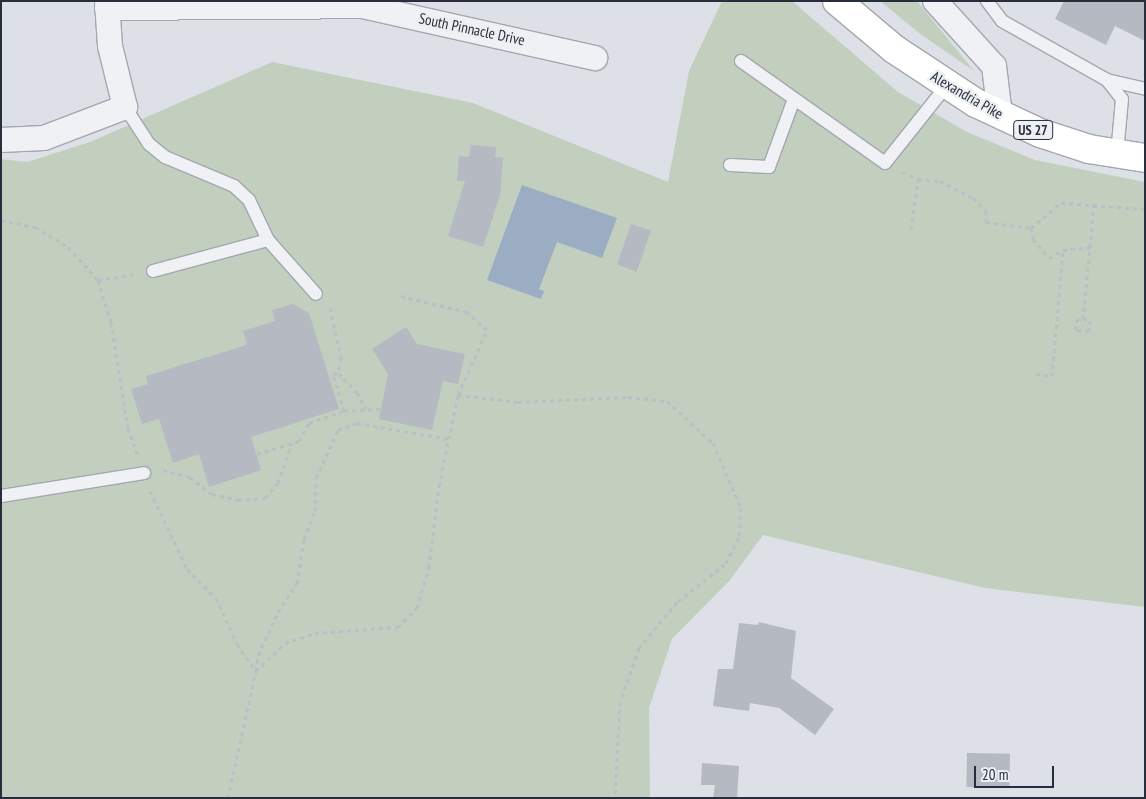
<!DOCTYPE html>
<html>
<head>
<meta charset="utf-8">
<style>
  body { margin:0 }
  #map { position:relative; width:1146px; height:799px; overflow:hidden; background:#dde0e6; font-family:"PT Sans Narrow",sans-serif }
  div>[style] { position:absolute }
  .green>* { inset:0; background:#c2cfbf }
  .water>* { inset:0; background:#9aadc3 }
  .building>* { inset:0; background:#b5b9c2; transform-origin:0 0 }
  .path>* { height:3px; margin-top:-1.5px; transform-origin:0; background:repeating-linear-gradient(90deg,#bbbec4 0 4px,transparent 0 8px) }
  .roads { filter:drop-shadow(1px 0 #a3a7af) drop-shadow(-1px 0 #a3a7af) drop-shadow(0 1px #a3a7af) drop-shadow(0 -1px #a3a7af) }
  .lane>* { height:12px; margin:-6px; padding:0 6px; transform-origin:6px; border-radius:6px; background:#eff1f4 }
  .street>* { height:24px; margin:-12px; padding:0 12px; transform-origin:12px; border-radius:12px; background:#eff1f4 }
  .primary>* { height:28px; margin:-14px; padding:0 14px; transform-origin:14px; border-radius:14px; background:#fff }
  span { translate:-50% -50%; white-space:nowrap; text-align:center; line-height:1.15; -webkit-text-stroke:4.5px #eceff3; paint-order:stroke }
  .shield-label span { padding:1px 4px; background:#eceff3; border:1px solid; border-radius:4px; -webkit-text-stroke-width:0 }
  .shield-label { font-size:14px; color:#282e3b; font-weight:700 }
  .street-label { font-size:15px; color:#282e3b }
  .frame { position:absolute; inset:0; border:2px solid #282e3b; pointer-events:none }
  .scale { position:absolute; left:974px; top:766px; width:80px; height:22px; box-sizing:border-box; border:2px solid #282e3b; border-top:0; padding-left:6px; font-size:15px; line-height:18px; white-space:nowrap; color:#282e3b; -webkit-text-stroke:4px #eceff3; paint-order:stroke }
</style>
</head>
<body>
<div id="map">
  <div class="green">
    <i style="clip-path:polygon(722px 1px,792px 1px,898px 92px,967px 132px,1035px 160px,1145px 182px,1145px 607px,985px 588px,763px 535px,730px 580px,672px 639px,649px 708px,650px 798px,1px 798px,1px 159px,27px 162px,90px 142px,272px 62px,473px 103px,668px 182px,689px 71px)"></i>
    <i style="clip-path:polygon(880px 1px,917px 1px,974px 71px,919px 33px)"></i>
  </div>
  <div class="water">
    <i style="clip-path:polygon(522px 185px,617px 218px,602px 258px,557px 242px,539px 289px,544px 291px,541px 299px,487px 280px)"></i>
  </div>
  <div class="building">
    <i style="clip-path:polygon(1064px 1px,1145px 1px,1145px 41px,1115px 26px,1106px 45px,1055px 19px)"></i>
    <i style="clip-path:polygon(471px 145px,496px 147px,495px 157px,503px 158px,500px 195px,483px 247px,448px 236px,465px 181px,457px 181px,459px 156px,469px 157px)"></i>
    <i style="left:631px;top:224px;width:21px;height:43px;rotate:19deg"></i>
    <i style="clip-path:polygon(293px 304px,309px 313px,339px 409px,251px 437px,261px 470px,209px 487px,199px 454px,173px 463px,159px 419px,142px 424px,131px 389px,148px 384px,146px 376px,247px 345px,243px 331px,275px 321px,272px 310px)"></i>
    <i style="clip-path:polygon(406px 327px,417px 344px,465px 354px,458px 384px,443px 381px,432px 430px,379px 419px,388px 374px,372px 349px)"></i>
    <i style="clip-path:polygon(759px 622px,796px 631px,791px 678px,834px 709px,815px 735px,779px 708px,750px 703px,749px 711px,713px 706px,718px 669px,733px 669px,739px 623px,758px 625px)"></i>
    <i style="left:967px;top:753px;width:43px;height:34px;rotate:1deg"></i>
    <i style="clip-path:polygon(702px 763px,739px 766px,737px 798px,713px 798px,715px 785px,701px 785px)"></i>
  </div>
  <div class="path">
    <i style="left:902px;top:172px;width:17px;rotate:24deg"></i>
    <i style="left:1px;top:220px;width:35px;rotate:12deg"></i>
    <i style="left:35px;top:227px;width:39px;rotate:31deg"></i>
    <i style="left:68px;top:247px;width:45px;rotate:47.7deg"></i>
    <i style="left:98px;top:280px;width:37px;rotate:-9deg"></i>
    <i style="left:1031px;top:228px;width:11px;rotate:80deg"></i>
    <i style="left:1033px;top:239px;width:25px;rotate:50deg"></i>
    <i style="left:1049px;top:258px;width:16px;rotate:-30deg"></i>
    <i style="left:1063px;top:250px;width:27px;rotate:-6deg"></i>
    <i style="left:911px;top:229px;width:50px;rotate:-82deg"></i>
    <i style="left:918px;top:179px;width:22px;rotate:5deg"></i>
    <i style="left:940px;top:181px;width:37px;rotate:27deg"></i>
    <i style="left:973px;top:198px;width:18px;rotate:45deg"></i>
    <i style="left:986px;top:211px;width:11px;rotate:90deg"></i>
    <i style="left:986px;top:222px;width:45px;rotate:7.6deg"></i>
    <i style="left:1031px;top:228px;width:39px;rotate:-40deg"></i>
    <i style="left:1061px;top:203px;width:84px;rotate:4.1deg"></i>
    <i style="left:98px;top:280px;width:44px;rotate:72.8deg"></i>
    <i style="left:111px;top:322px;width:107px;rotate:80.9deg"></i>
    <i style="left:128px;top:428px;width:28px;rotate:71deg"></i>
    <i style="left:330px;top:308px;width:51px;rotate:77.6deg"></i>
    <i style="left:341px;top:358px;width:15px;rotate:101deg"></i>
    <i style="left:1083px;top:319px;width:7px;rotate:8deg"></i>
    <i style="left:1090px;top:320px;width:11px;rotate:95deg"></i>
    <i style="left:1089px;top:331px;width:13px;rotate:-176deg"></i>
    <i style="left:1076px;top:330px;width:11px;rotate:-85deg"></i>
    <i style="left:1077px;top:319px;width:6px"></i>
    <i style="left:1083px;top:319px;width:116px;rotate:-84.5deg"></i>
    <i style="left:1036px;top:374px;width:16px;rotate:7deg"></i>
    <i style="left:1052px;top:376px;width:126px;rotate:-85deg"></i>
    <i style="left:458px;top:395px;width:60px;rotate:6.7deg"></i>
    <i style="left:518px;top:402px;width:110px;rotate:-2.6deg"></i>
    <i style="left:628px;top:397px;width:39px;rotate:6deg"></i>
    <i style="left:667px;top:401px;width:62px;rotate:42.4deg"></i>
    <i style="left:713px;top:443px;width:71px;rotate:66.7deg"></i>
    <i style="left:741px;top:508px;width:30px;rotate:94deg"></i>
    <i style="left:739px;top:538px;width:30px;rotate:118deg"></i>
    <i style="left:725px;top:564px;width:61px;rotate:141.6deg"></i>
    <i style="left:677px;top:602px;width:60px;rotate:129.6deg"></i>
    <i style="left:639px;top:648px;width:57px;rotate:109.4deg"></i>
    <i style="left:620px;top:702px;width:96px;rotate:93deg"></i>
    <i style="left:344px;top:411px;width:39px;rotate:-107deg"></i>
    <i style="left:333px;top:374px;width:5px;rotate:-11deg"></i>
    <i style="left:338px;top:373px;width:27px;rotate:45deg"></i>
    <i style="left:357px;top:392px;width:19px;rotate:62deg"></i>
    <i style="left:257px;top:454px;width:44px;rotate:-17.2deg"></i>
    <i style="left:299px;top:441px;width:21px;rotate:-61deg"></i>
    <i style="left:309px;top:423px;width:37px;rotate:-19deg"></i>
    <i style="left:344px;top:411px;width:37px;rotate:-3deg"></i>
    <i style="left:163px;top:470px;width:28px;rotate:15deg"></i>
    <i style="left:190px;top:477px;width:28px;rotate:38deg"></i>
    <i style="left:212px;top:494px;width:27px;rotate:13deg"></i>
    <i style="left:238px;top:500px;width:27px;rotate:-4deg"></i>
    <i style="left:265px;top:498px;width:20px;rotate:-49deg"></i>
    <i style="left:278px;top:483px;width:42px;rotate:-70.7deg"></i>
    <i style="left:150px;top:491px;width:86px;rotate:64.6deg"></i>
    <i style="left:187px;top:569px;width:41px;rotate:45deg"></i>
    <i style="left:216px;top:598px;width:51px;rotate:65.5deg"></i>
    <i style="left:237px;top:644px;width:33px;rotate:55deg"></i>
    <i style="left:256px;top:671px;width:16px;rotate:-83deg"></i>
    <i style="left:258px;top:655px;width:47px;rotate:-65.1deg"></i>
    <i style="left:278px;top:612px;width:35px;rotate:-57deg"></i>
    <i style="left:297px;top:583px;width:45px;rotate:-81deg"></i>
    <i style="left:304px;top:539px;width:30px;rotate:-69deg"></i>
    <i style="left:315px;top:511px;width:33px;rotate:-88deg"></i>
    <i style="left:316px;top:478px;width:53px;rotate:-65.4deg"></i>
    <i style="left:338px;top:430px;width:20px;rotate:-20deg"></i>
    <i style="left:357px;top:423px;width:93px;rotate:9.9deg"></i>
    <i style="left:228px;top:798px;width:130px;rotate:-77.6deg"></i>
    <i style="left:256px;top:671px;width:40px;rotate:-44deg"></i>
    <i style="left:285px;top:643px;width:32px;rotate:-18deg"></i>
    <i style="left:315px;top:633px;width:83px;rotate:-4.1deg"></i>
    <i style="left:398px;top:627px;width:27px;rotate:-45deg"></i>
    <i style="left:417px;top:608px;width:43px;rotate:-73.7deg"></i>
    <i style="left:429px;top:567px;width:82px;rotate:-83deg"></i>
    <i style="left:439px;top:486px;width:93px;rotate:-78.2deg"></i>
    <i style="left:458px;top:395px;width:71px;rotate:-66deg"></i>
    <i style="left:487px;top:330px;width:27px;rotate:-138deg"></i>
    <i style="left:467px;top:312px;width:68px;rotate:-166.4deg"></i>
  </div>
  <div class="roads">
    <div class="lane">
      <i style="left:987px;top:1px;width:25px;rotate:53deg"></i>
      <i style="left:1002px;top:21px;width:120px;rotate:29.3deg"></i>
      <i style="left:1107px;top:80px;width:24px;rotate:52deg"></i>
      <i style="left:1122px;top:99px;width:55px;rotate:95.2deg"></i>
      <i style="left:741px;top:61px;width:176px;rotate:35.3deg"></i>
      <i style="left:885px;top:163px;width:100px;rotate:-51.5deg"></i>
      <i style="left:1107px;top:80px;width:39px;rotate:13deg"></i>
      <i style="left:125px;top:107px;width:44px;rotate:57deg"></i>
      <i style="left:149px;top:144px;width:21px;rotate:39deg"></i>
      <i style="left:165px;top:157px;width:75px;rotate:22.8deg"></i>
      <i style="left:234px;top:186px;width:21px;rotate:43deg"></i>
      <i style="left:249px;top:200px;width:44px;rotate:64.6deg"></i>
      <i style="left:268px;top:240px;width:72px;rotate:48.4deg"></i>
      <i style="left:730px;top:165px;width:39px;rotate:3deg"></i>
      <i style="left:769px;top:167px;width:72px;rotate:-69.8deg"></i>
      <i style="left:153px;top:271px;width:119px;rotate:-15.1deg"></i>
      <i style="left:1px;top:496px;width:145px;rotate:-9.1deg"></i>
    </div>
    <div class="street">
      <i style="left:935px;top:1px;width:88px;rotate:47.8deg"></i>
      <i style="left:994px;top:66px;width:49px;rotate:83deg"></i>
      <i style="left:107px;top:8px;width:255px;rotate:-0.4deg"></i>
      <i style="left:362px;top:6px;width:239px;rotate:12.6deg"></i>
      <i style="left:1px;top:140px;width:43px;rotate:-2.7deg"></i>
      <i style="left:44px;top:138px;width:87px;rotate:-20.9deg"></i>
      <i style="left:125px;top:107px;width:63px;rotate:-103.8deg"></i>
      <i style="left:110px;top:46px;width:45px;rotate:-93.8deg"></i>
    </div>
    <div class="primary">
      <i style="left:837px;top:1px;width:75px;rotate:40.1deg"></i>
      <i style="left:894px;top:49px;width:98px;rotate:33.4deg"></i>
      <i style="left:976px;top:103px;width:71px;rotate:25.1deg"></i>
      <i style="left:1040px;top:133px;width:52px;rotate:18.1deg"></i>
      <i style="left:1089px;top:149px;width:57px;rotate:9.1deg"></i>
    </div>
  </div>
  <div class="shield-label">
    <span style="left:1033px;top:130px">US 27</span>
  </div>
  <div class="street-label">
    <span style="left:472px;top:29px;rotate:12deg">South Pinnacle Drive</span>
    <span style="left:967px;top:95px;rotate:30deg">Alexandria Pike</span>
  </div>
  <div class="frame"></div>
  <div class="scale">20 m</div>
</div>
</body>
</html>
